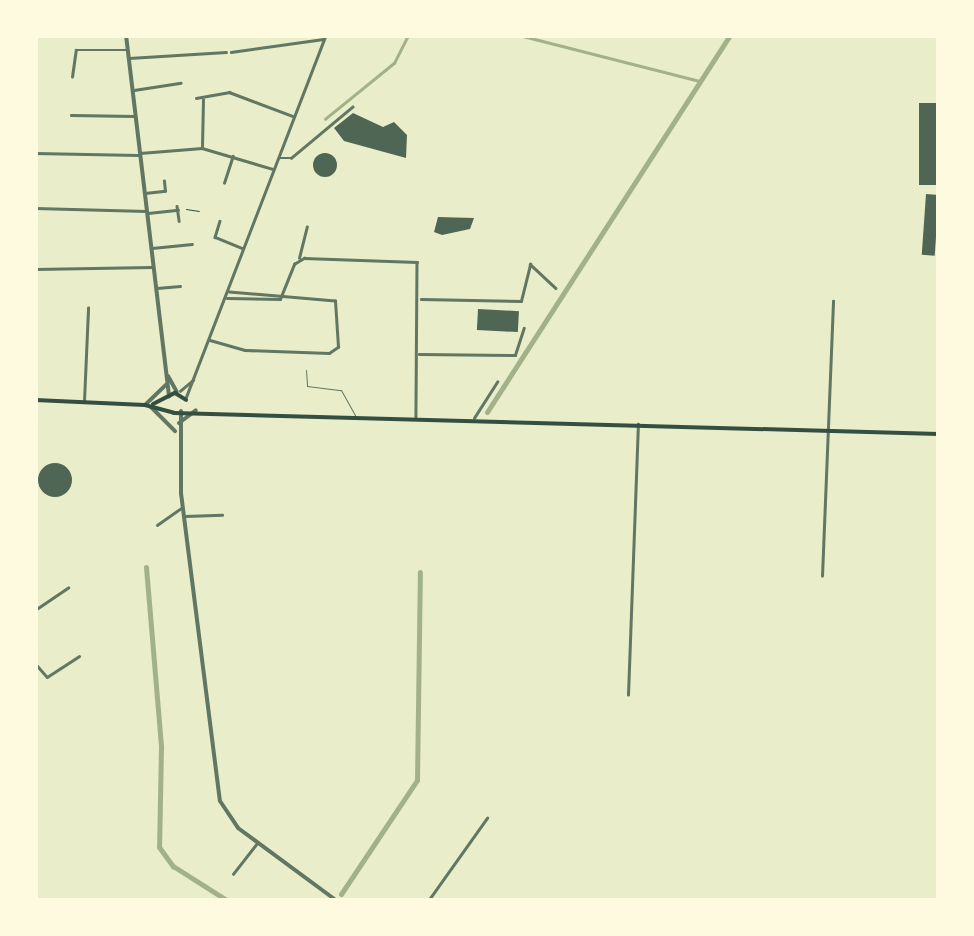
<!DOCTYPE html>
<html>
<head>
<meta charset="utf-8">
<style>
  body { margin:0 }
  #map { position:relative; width:974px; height:936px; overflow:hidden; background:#e9edc9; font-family:"PT Sans",sans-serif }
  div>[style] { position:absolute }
  .stream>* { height:2.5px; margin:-1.25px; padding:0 1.25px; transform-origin:1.25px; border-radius:1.25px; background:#a3b18a }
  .canal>* { height:5px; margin:-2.5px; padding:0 2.5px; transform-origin:2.5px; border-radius:2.5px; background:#a3b18a }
  .building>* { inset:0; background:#4f6655; transform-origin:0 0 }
  .round { border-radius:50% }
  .path>* { height:1px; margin:-0.5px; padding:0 0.5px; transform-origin:0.5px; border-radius:0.5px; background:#344e41 }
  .service>* { height:1px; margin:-0.5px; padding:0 0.5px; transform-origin:0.5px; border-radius:0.5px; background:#617663 }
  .minor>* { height:2.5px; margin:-1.25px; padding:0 1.25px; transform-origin:1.25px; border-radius:1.25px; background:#617663 }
  .tertiary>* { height:4px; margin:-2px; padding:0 2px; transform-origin:2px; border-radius:2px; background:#617663 }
  .secondary>* { height:4px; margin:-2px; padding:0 2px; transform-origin:2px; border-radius:2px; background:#344e41 }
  span { translate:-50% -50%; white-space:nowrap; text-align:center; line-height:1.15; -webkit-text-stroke:10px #fefae0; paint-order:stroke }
  .frame { position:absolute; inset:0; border:38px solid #fefae0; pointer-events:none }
</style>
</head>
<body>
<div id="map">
  <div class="stream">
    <i style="left:519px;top:35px;width:187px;rotate:14.3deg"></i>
    <i style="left:325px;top:119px;width:89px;rotate:-39.1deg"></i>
    <i style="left:394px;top:63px;width:31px;rotate:-63deg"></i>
  </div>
  <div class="canal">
    <i style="left:487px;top:412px;width:449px;rotate:-57.2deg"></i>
    <i style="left:146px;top:567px;width:181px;rotate:85.2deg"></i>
    <i style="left:161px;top:747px;width:100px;rotate:91.1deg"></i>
    <i style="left:159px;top:847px;width:24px;rotate:54deg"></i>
    <i style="left:173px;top:866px;width:65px;rotate:32.5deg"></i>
    <i style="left:341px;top:894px;width:137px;rotate:-56.3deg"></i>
    <i style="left:417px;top:780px;width:208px;rotate:-89.2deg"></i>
  </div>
  <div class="building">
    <i style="left:919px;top:103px;width:20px;height:82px"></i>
    <i style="clip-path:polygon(353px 113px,383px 127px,394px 122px,407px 135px,406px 158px,344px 141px,334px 128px)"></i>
    <i class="round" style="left:313px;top:153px;width:24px;height:24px"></i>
    <i style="left:926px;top:194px;width:13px;height:61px;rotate:4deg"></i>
    <i style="clip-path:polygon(438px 217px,474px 218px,470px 229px,442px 235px,434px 232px)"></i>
    <i style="left:478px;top:309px;width:41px;height:21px;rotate:3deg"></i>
    <i class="round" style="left:38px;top:463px;width:34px;height:34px"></i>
  </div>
  <div class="path">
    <i style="left:186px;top:209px;width:13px;rotate:9deg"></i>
  </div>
  <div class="service">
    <i style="left:306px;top:370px;width:16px;rotate:86deg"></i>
    <i style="left:307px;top:386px;width:34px;rotate:7deg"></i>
    <i style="left:341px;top:390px;width:29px;rotate:61deg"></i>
  </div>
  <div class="minor">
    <i style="left:231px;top:52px;width:93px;rotate:-8deg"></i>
    <i style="left:129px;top:58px;width:97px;rotate:-3.5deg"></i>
    <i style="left:72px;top:77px;width:27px;rotate:-82deg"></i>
    <i style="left:76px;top:50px;width:51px"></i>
    <i style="left:134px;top:90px;width:47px;rotate:-8.7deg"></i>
    <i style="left:196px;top:98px;width:34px;rotate:-10deg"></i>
    <i style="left:229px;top:92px;width:68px;rotate:20.6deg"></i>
    <i style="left:71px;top:115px;width:63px;rotate:0.9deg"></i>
    <i style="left:202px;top:147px;width:47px;rotate:-88.8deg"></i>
    <i style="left:35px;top:153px;width:103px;rotate:1.1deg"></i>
    <i style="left:140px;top:153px;width:62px;rotate:-4.6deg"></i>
    <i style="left:202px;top:148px;width:74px;rotate:16.5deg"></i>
    <i style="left:280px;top:158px;width:11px"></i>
    <i style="left:291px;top:158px;width:80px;rotate:-39.9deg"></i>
    <i style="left:224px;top:183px;width:28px;rotate:-72deg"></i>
    <i style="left:145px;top:193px;width:20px;rotate:-6deg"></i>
    <i style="left:165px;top:191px;width:10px;rotate:-96deg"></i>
    <i style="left:177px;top:206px;width:15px;rotate:82deg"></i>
    <i style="left:35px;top:208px;width:111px;rotate:1.5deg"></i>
    <i style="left:148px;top:213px;width:30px;rotate:-6deg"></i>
    <i style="left:220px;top:221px;width:17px;rotate:107deg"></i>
    <i style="left:215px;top:237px;width:29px;rotate:22deg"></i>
    <i style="left:152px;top:248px;width:40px;rotate:-5.7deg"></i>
    <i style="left:299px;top:258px;width:32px;rotate:-76deg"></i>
    <i style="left:35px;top:269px;width:117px;rotate:-1deg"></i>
    <i style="left:157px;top:288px;width:23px;rotate:-5deg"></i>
    <i style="left:227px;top:298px;width:53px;rotate:1.1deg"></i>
    <i style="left:280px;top:299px;width:38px;rotate:-68deg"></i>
    <i style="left:294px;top:264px;width:12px;rotate:-31deg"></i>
    <i style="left:304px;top:258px;width:113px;rotate:2deg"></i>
    <i style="left:417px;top:262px;width:155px;rotate:90.4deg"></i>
    <i style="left:421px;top:299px;width:100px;rotate:1.1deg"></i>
    <i style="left:521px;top:301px;width:38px;rotate:-76deg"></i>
    <i style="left:530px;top:264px;width:35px;rotate:43deg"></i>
    <i style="left:210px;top:340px;width:36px;rotate:16deg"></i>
    <i style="left:245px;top:350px;width:84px;rotate:2deg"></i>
    <i style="left:329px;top:353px;width:11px;rotate:-34deg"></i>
    <i style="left:338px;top:347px;width:46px;rotate:-93.7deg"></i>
    <i style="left:335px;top:301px;width:106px;rotate:-175.1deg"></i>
    <i style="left:419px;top:354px;width:96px;rotate:0.6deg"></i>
    <i style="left:515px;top:355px;width:28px;rotate:-72deg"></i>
    <i style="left:180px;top:391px;width:17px;rotate:-40deg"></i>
    <i style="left:186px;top:397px;width:388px;rotate:-68.9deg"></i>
    <i style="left:84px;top:401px;width:93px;rotate:-87.5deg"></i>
    <i style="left:474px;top:418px;width:43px;rotate:-57.4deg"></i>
    <i style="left:185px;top:516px;width:37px;rotate:-2deg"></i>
    <i style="left:157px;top:525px;width:28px;rotate:-35deg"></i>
    <i style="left:822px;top:576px;width:275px;rotate:-87.7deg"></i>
    <i style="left:35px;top:610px;width:40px;rotate:-34deg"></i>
    <i style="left:35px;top:663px;width:18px;rotate:49deg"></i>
    <i style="left:47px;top:677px;width:38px;rotate:-33deg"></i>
    <i style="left:628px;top:695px;width:271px;rotate:-87.9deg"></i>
    <i style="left:233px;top:874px;width:39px;rotate:-52deg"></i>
    <i style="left:428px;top:901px;width:102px;rotate:-54.6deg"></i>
  </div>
  <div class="tertiary">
    <i style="left:126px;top:35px;width:364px;rotate:83.2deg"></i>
    <i style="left:168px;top:376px;width:18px;rotate:61deg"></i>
    <i style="left:145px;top:405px;width:29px;rotate:-44deg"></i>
    <i style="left:151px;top:407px;width:34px;rotate:45deg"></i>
    <i style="left:181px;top:411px;width:82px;rotate:90deg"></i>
    <i style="left:181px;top:493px;width:310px;rotate:82.8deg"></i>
    <i style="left:220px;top:801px;width:32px;rotate:56deg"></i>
    <i style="left:238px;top:828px;width:123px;rotate:36.4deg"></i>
    <i style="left:179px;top:423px;width:21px;rotate:-37deg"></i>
  </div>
  <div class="secondary">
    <i style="left:35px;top:400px;width:110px;rotate:2.6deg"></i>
    <i style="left:145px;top:405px;width:30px;rotate:15deg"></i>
    <i style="left:174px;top:413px;width:765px;rotate:1.57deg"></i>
    <i style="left:153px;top:404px;width:25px;rotate:-27deg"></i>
    <i style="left:175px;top:393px;width:13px;rotate:32deg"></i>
  </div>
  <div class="frame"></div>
</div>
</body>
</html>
